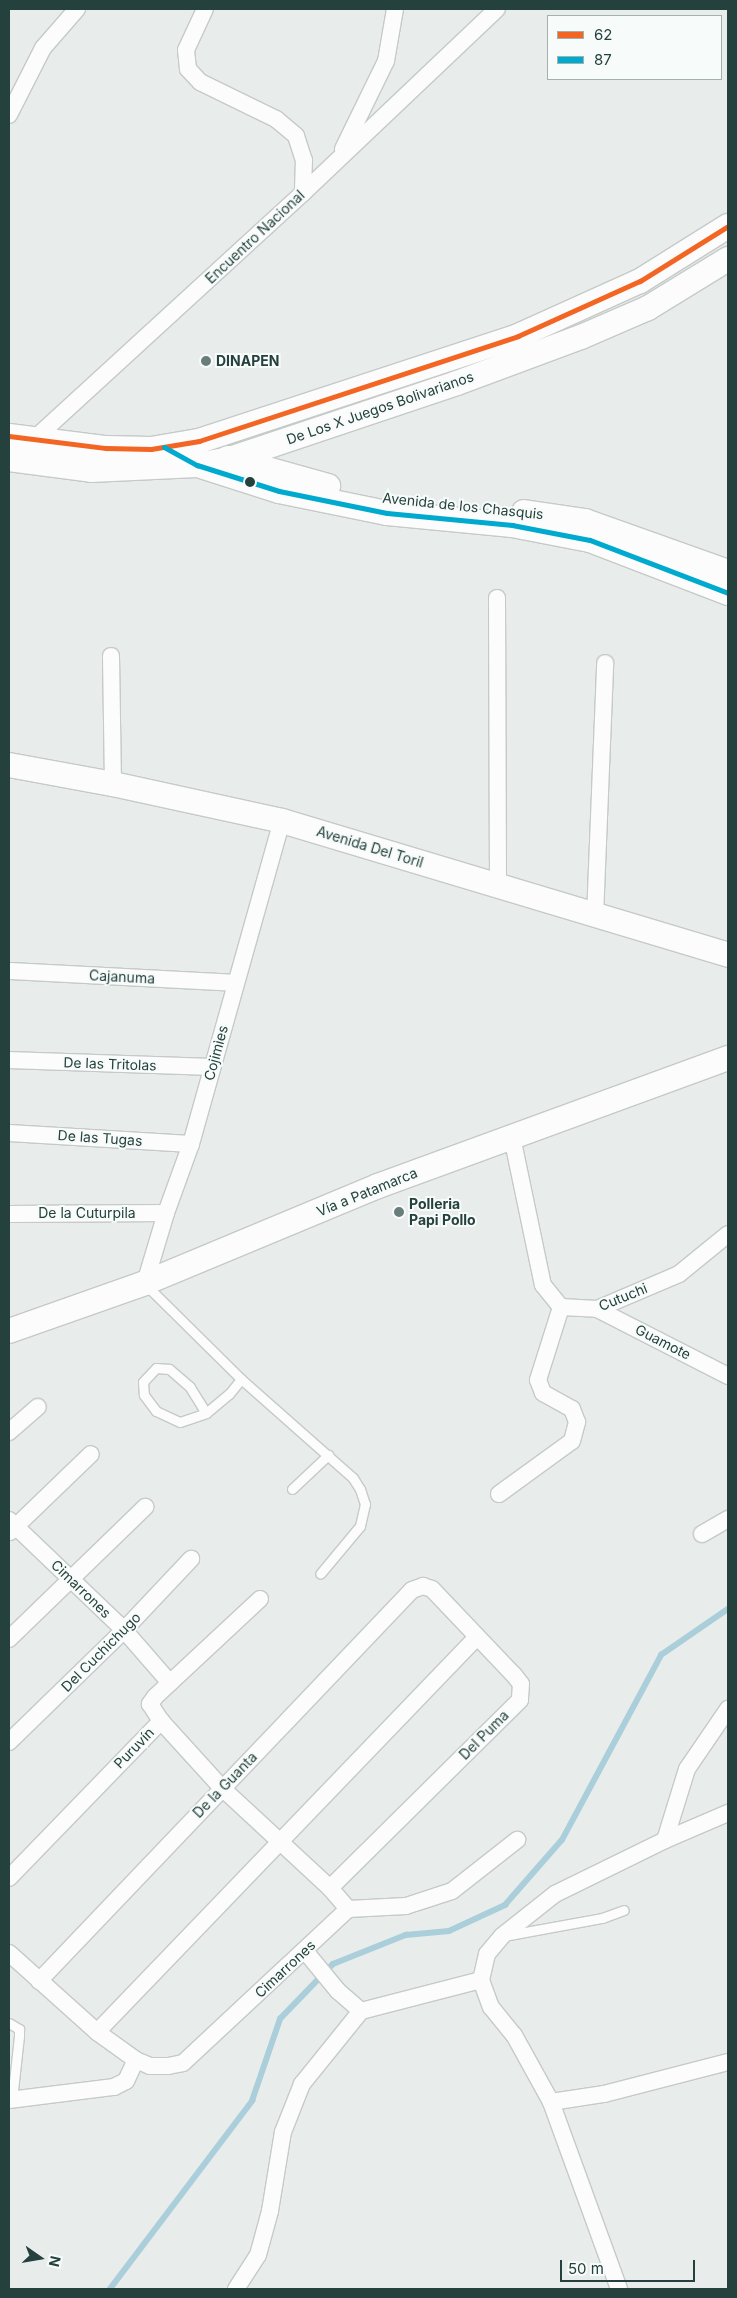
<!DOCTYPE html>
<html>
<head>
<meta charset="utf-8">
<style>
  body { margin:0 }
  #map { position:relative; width:737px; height:2298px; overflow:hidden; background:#e8edeb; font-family:Inter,sans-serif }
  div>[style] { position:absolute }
  .stream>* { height:5.5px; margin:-2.75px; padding:0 2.75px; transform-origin:2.75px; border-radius:2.75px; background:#aaceda }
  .roads { filter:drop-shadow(1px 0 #c5cac8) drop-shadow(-1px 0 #c5cac8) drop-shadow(0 1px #c5cac8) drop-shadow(0 -1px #c5cac8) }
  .lane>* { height:9px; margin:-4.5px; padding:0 4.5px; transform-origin:4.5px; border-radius:4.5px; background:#fcfcfc }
  .street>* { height:16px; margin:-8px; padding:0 8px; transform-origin:8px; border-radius:8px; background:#fcfcfc }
  .secondary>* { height:24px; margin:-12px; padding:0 12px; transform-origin:12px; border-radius:12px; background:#fcfcfc }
  .bus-1>* { height:5px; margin:-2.5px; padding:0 2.5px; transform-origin:2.5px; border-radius:2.5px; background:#f26522 }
  .bus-2>* { height:5px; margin:-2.5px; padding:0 2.5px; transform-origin:2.5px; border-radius:2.5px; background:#00a9ce }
  .dots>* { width:14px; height:14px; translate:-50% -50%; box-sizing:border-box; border:2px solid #f7fbf9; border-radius:50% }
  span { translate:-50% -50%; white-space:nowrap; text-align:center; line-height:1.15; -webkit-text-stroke:4px #f7fbf9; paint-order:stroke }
  .street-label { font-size:14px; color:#24413d }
  .poi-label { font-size:14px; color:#24413d; font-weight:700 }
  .left { translate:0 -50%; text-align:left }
  .frame { position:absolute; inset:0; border:10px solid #24413d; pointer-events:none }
  .legend { position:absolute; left:547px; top:15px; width:175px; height:65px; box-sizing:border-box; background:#f7fbf9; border:1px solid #a3b1ae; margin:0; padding:6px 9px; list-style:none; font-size:15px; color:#24413d }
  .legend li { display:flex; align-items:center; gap:10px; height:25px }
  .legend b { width:25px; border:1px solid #a3b1ae }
  .north { position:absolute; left:15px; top:2233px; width:50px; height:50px; -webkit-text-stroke:4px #f7fbf9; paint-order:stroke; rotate:103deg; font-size:14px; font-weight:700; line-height:20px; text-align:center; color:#24413d }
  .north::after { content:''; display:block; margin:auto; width:18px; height:22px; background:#24413d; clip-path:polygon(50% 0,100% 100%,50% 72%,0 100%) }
  .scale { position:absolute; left:560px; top:2260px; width:135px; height:22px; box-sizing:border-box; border:2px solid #24413d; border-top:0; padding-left:6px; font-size:15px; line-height:18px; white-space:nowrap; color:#24413d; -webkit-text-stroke:4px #f7fbf9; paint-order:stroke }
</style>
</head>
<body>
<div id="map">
  <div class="stream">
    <i style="left:110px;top:2289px;width:236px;rotate:-52.9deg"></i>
    <i style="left:252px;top:2101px;width:87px;rotate:-71.1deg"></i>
    <i style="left:280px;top:2019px;width:76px;rotate:-46.1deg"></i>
    <i style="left:333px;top:1964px;width:79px;rotate:-21.7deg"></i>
    <i style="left:406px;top:1935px;width:43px;rotate:-5.3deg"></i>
    <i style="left:449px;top:1931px;width:62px;rotate:-24.9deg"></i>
    <i style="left:505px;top:1905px;width:86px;rotate:-48.8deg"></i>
    <i style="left:562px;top:1840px;width:210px;rotate:-61.8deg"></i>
    <i style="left:661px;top:1655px;width:81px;rotate:-34.5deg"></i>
  </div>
  <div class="roads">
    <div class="lane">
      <i style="left:146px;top:1285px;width:134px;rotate:44.7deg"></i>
      <i style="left:241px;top:1379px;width:149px;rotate:41.5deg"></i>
      <i style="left:353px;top:1478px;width:13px;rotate:58deg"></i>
      <i style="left:360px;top:1489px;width:16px;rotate:72deg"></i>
      <i style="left:365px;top:1504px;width:23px;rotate:103deg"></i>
      <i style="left:360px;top:1526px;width:62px;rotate:129.8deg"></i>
      <i style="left:206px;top:1413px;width:31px;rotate:-122deg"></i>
      <i style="left:190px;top:1387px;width:28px;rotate:-139deg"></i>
      <i style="left:169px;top:1369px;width:13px;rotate:-176deg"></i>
      <i style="left:156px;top:1368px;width:19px;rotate:133deg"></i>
      <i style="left:143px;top:1382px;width:13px;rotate:86deg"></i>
      <i style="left:144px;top:1395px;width:20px;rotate:53deg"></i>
      <i style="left:156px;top:1411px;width:26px;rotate:25deg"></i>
      <i style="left:180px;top:1422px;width:28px;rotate:-19deg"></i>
      <i style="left:206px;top:1413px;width:30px;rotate:-40deg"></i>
      <i style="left:229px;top:1394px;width:19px;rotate:-51deg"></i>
      <i style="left:292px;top:1489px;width:50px;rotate:-43.4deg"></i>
      <i style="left:509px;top:1935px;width:95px;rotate:-10.4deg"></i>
      <i style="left:602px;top:1918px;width:23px;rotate:-20deg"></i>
      <i style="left:9px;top:2023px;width:12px;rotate:31deg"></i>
      <i style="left:19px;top:2029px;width:7px;rotate:90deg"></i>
      <i style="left:19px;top:2036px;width:63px;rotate:96.3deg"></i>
    </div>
    <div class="street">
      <i style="left:205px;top:9px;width:45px;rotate:114.9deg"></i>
      <i style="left:186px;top:50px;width:19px;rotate:84deg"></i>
      <i style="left:188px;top:69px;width:18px;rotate:47deg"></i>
      <i style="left:200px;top:82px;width:85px;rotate:26deg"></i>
      <i style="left:276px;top:119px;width:26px;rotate:40deg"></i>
      <i style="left:296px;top:136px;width:25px;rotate:72deg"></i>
      <i style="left:304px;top:160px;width:33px;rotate:92deg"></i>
      <i style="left:9px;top:115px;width:75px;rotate:-63.1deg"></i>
      <i style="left:43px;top:48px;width:52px;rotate:-48.9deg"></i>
      <i style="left:343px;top:149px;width:98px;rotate:-64deg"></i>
      <i style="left:386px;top:61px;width:53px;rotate:-80.2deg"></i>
      <i style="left:30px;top:443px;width:370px;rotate:-42.5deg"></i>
      <i style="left:303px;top:193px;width:267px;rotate:-43.5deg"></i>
      <i style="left:497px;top:598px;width:289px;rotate:89.8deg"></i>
      <i style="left:111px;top:656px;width:128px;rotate:89.1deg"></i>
      <i style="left:595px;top:917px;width:254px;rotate:-87.7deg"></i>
      <i style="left:9px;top:971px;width:226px;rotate:3deg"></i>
      <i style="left:9px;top:1060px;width:203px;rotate:2deg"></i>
      <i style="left:9px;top:1133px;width:182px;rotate:3.5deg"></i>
      <i style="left:512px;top:1137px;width:151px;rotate:78.2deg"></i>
      <i style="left:543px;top:1285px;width:28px;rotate:51deg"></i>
      <i style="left:561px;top:1307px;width:36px;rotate:3deg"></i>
      <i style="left:597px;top:1309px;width:89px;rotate:-23.1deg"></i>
      <i style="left:679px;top:1274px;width:63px;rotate:-39.2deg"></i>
      <i style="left:9px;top:1214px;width:157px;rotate:-0.4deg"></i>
      <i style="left:145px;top:1283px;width:73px;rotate:-73.3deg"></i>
      <i style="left:166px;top:1213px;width:73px;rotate:-70.1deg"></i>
      <i style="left:191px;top:1144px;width:336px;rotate:-74.3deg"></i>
      <i style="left:597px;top:1309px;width:147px;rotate:27.1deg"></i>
      <i style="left:9px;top:1432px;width:38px;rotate:-41deg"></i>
      <i style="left:499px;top:1494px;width:90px;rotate:-36deg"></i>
      <i style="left:572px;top:1441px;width:20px;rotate:-75deg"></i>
      <i style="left:577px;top:1422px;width:14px;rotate:-111deg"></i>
      <i style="left:572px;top:1409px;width:33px;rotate:-151deg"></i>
      <i style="left:543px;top:1393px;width:14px;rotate:-111deg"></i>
      <i style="left:538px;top:1380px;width:77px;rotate:-72.5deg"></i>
      <i style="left:9px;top:1520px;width:159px;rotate:43.7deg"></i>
      <i style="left:124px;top:1630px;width:70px;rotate:49deg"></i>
      <i style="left:10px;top:1532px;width:112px;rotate:-43.9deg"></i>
      <i style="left:702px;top:1534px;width:30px;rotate:-30deg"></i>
      <i style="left:260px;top:1599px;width:144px;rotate:137deg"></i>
      <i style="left:155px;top:1697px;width:9px;rotate:126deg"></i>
      <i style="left:150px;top:1704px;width:20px;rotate:57deg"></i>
      <i style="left:161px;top:1721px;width:91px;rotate:47.7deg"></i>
      <i style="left:222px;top:1788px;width:147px;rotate:42.8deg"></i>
      <i style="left:330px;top:1888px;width:28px;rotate:49deg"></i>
      <i style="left:9px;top:1639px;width:190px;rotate:-44.1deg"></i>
      <i style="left:9px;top:1742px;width:161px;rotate:-44.2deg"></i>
      <i style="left:124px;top:1630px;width:98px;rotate:-46.7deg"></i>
      <i style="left:665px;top:1840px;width:74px;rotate:-72.8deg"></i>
      <i style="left:687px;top:1769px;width:73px;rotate:-55.7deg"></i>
      <i style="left:9px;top:1878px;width:219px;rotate:-45.9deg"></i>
      <i style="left:348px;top:1909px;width:58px;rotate:-3deg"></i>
      <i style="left:406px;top:1906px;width:48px;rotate:-18.1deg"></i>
      <i style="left:452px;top:1891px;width:83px;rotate:-38.1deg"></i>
      <i style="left:305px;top:1951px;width:52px;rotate:50.5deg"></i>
      <i style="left:338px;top:1991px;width:30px;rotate:41deg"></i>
      <i style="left:9px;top:1953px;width:118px;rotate:41.9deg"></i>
      <i style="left:97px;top:2032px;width:48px;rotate:35.7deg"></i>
      <i style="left:136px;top:2060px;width:15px;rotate:23deg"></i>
      <i style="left:150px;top:2066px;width:18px"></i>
      <i style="left:168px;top:2066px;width:15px;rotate:-11deg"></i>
      <i style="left:183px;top:2063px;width:226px;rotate:-43deg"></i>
      <i style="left:481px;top:1980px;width:27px;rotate:-77deg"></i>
      <i style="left:487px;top:1954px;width:23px;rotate:-50deg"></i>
      <i style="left:502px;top:1936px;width:68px;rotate:-38.4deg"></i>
      <i style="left:555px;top:1894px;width:123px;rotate:-26.1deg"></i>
      <i style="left:665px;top:1840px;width:69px;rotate:-23.2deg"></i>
      <i style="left:39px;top:1981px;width:540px;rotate:-46.35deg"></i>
      <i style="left:412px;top:1590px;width:12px;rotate:-20deg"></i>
      <i style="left:423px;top:1586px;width:9px;rotate:18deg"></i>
      <i style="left:432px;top:1589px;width:119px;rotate:46.4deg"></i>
      <i style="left:514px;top:1675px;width:11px;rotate:52deg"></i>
      <i style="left:521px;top:1684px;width:16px;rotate:94deg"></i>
      <i style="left:520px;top:1700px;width:267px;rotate:135.3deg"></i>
      <i style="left:97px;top:2032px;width:547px;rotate:-46.11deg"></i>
      <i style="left:9px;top:2100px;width:106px;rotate:-7.1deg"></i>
      <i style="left:114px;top:2087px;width:13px;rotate:-27deg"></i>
      <i style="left:126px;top:2081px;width:23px;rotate:-65deg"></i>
      <i style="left:551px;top:2102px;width:199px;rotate:70deg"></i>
      <i style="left:236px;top:2289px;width:40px;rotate:-57.1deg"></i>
      <i style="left:258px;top:2255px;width:46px;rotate:-74.7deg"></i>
      <i style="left:270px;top:2211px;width:80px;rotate:-80.7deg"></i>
      <i style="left:283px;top:2132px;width:52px;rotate:-68.4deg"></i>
      <i style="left:302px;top:2084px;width:94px;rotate:-51.1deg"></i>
      <i style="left:361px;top:2011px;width:124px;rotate:-14.5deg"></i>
      <i style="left:481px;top:1980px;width:29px;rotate:70deg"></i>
      <i style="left:491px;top:2007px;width:36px;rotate:51deg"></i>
      <i style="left:514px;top:2035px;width:77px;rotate:61.1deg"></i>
      <i style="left:551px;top:2102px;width:54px;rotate:-8.6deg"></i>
      <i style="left:604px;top:2094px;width:128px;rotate:-14.5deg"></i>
    </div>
    <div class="secondary">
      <i style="left:9px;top:436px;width:98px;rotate:7.1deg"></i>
      <i style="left:106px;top:448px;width:45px;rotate:1.3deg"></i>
      <i style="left:151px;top:449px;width:49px;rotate:-9.5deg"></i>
      <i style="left:199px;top:441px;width:336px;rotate:-18.2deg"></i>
      <i style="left:518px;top:336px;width:134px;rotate:-24.3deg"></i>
      <i style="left:640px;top:281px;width:104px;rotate:-32deg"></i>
      <i style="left:228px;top:458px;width:104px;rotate:15.6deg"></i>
      <i style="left:9px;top:459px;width:83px;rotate:7.6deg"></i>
      <i style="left:91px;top:470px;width:106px;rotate:-2.7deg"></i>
      <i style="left:197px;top:465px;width:34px;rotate:-10deg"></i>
      <i style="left:230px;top:459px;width:239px;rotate:-18.5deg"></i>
      <i style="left:457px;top:383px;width:132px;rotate:-20.4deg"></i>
      <i style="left:581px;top:337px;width:73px;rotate:-23.4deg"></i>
      <i style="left:648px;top:308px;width:94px;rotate:-31.5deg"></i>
      <i style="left:201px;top:466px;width:82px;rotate:17.8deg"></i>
      <i style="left:279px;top:491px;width:110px;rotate:11.5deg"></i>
      <i style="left:387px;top:513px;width:126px;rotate:5.5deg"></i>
      <i style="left:512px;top:525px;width:79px;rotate:10.9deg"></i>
      <i style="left:590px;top:540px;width:148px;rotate:21deg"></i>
      <i style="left:524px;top:512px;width:62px;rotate:8.4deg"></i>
      <i style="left:585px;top:521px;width:152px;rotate:19.6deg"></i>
      <i style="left:9px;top:765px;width:106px;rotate:10.4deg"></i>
      <i style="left:113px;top:784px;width:173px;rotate:12.3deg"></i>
      <i style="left:282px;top:821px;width:466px;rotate:16.7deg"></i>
      <i style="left:9px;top:1331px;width:144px;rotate:-19.4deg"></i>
      <i style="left:145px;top:1283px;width:252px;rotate:-22.6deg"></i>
      <i style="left:378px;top:1186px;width:373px;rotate:-20.1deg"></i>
    </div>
  </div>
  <div class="bus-1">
    <i style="left:9px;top:436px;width:98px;rotate:7.1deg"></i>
    <i style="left:106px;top:448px;width:45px;rotate:1.3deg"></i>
    <i style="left:151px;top:449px;width:49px;rotate:-9.5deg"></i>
    <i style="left:199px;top:441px;width:336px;rotate:-18.2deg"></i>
    <i style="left:518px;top:336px;width:134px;rotate:-24.3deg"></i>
    <i style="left:640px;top:281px;width:104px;rotate:-32deg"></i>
  </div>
  <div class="bus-2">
    <i style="left:164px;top:447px;width:38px;rotate:29deg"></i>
    <i style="left:197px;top:465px;width:86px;rotate:17.6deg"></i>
    <i style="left:279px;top:491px;width:110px;rotate:11.5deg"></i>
    <i style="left:387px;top:513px;width:126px;rotate:5.5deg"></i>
    <i style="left:512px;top:525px;width:79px;rotate:10.9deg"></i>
    <i style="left:590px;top:540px;width:148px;rotate:21deg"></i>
  </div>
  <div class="dots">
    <i style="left:206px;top:361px;background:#697d7a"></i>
    <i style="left:250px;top:482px;background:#24413d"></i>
    <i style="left:399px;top:1212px;background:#697d7a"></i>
  </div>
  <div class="street-label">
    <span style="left:255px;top:237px;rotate:-43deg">Encuentro Nacional</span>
    <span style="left:380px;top:408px;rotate:-19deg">De Los X Juegos Bolivarianos</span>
    <span style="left:463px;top:506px;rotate:6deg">Avenida de los Chasquis</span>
    <span style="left:370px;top:847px;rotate:17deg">Avenida Del Toril</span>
    <span style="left:122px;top:977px;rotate:3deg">Cajanuma</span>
    <span style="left:216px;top:1053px;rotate:-75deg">Cojimìes</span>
    <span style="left:110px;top:1064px;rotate:2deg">De las Tritolas</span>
    <span style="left:100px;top:1138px;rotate:4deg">De las Tugas</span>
    <span style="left:367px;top:1192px;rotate:-22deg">Vía a Patamarca</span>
    <span style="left:87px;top:1213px">De la Cuturpila</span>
    <span style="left:623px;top:1297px;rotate:-22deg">Cutuchi</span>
    <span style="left:663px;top:1342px;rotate:27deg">Guamote</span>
    <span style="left:81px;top:1589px;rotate:44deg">Cimarrones</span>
    <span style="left:101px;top:1652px;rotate:-45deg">Del Cuchichugo</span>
    <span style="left:484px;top:1735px;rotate:-45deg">Del Puma</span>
    <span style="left:134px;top:1748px;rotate:-46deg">Puruvín</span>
    <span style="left:225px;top:1785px;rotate:-46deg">De la Guanta</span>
    <span style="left:285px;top:1969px;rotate:-43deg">Cimarrones</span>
  </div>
  <div class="poi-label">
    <span class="left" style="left:216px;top:361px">DINAPEN</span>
    <span class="left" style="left:409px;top:1212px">Polleria<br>Papi Pollo</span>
  </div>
  <div class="frame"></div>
  <ul class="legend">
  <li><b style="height:6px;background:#f26522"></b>62</li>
  <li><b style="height:6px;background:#00a9ce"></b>87</li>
  </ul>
  <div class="north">N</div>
  <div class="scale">50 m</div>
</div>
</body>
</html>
